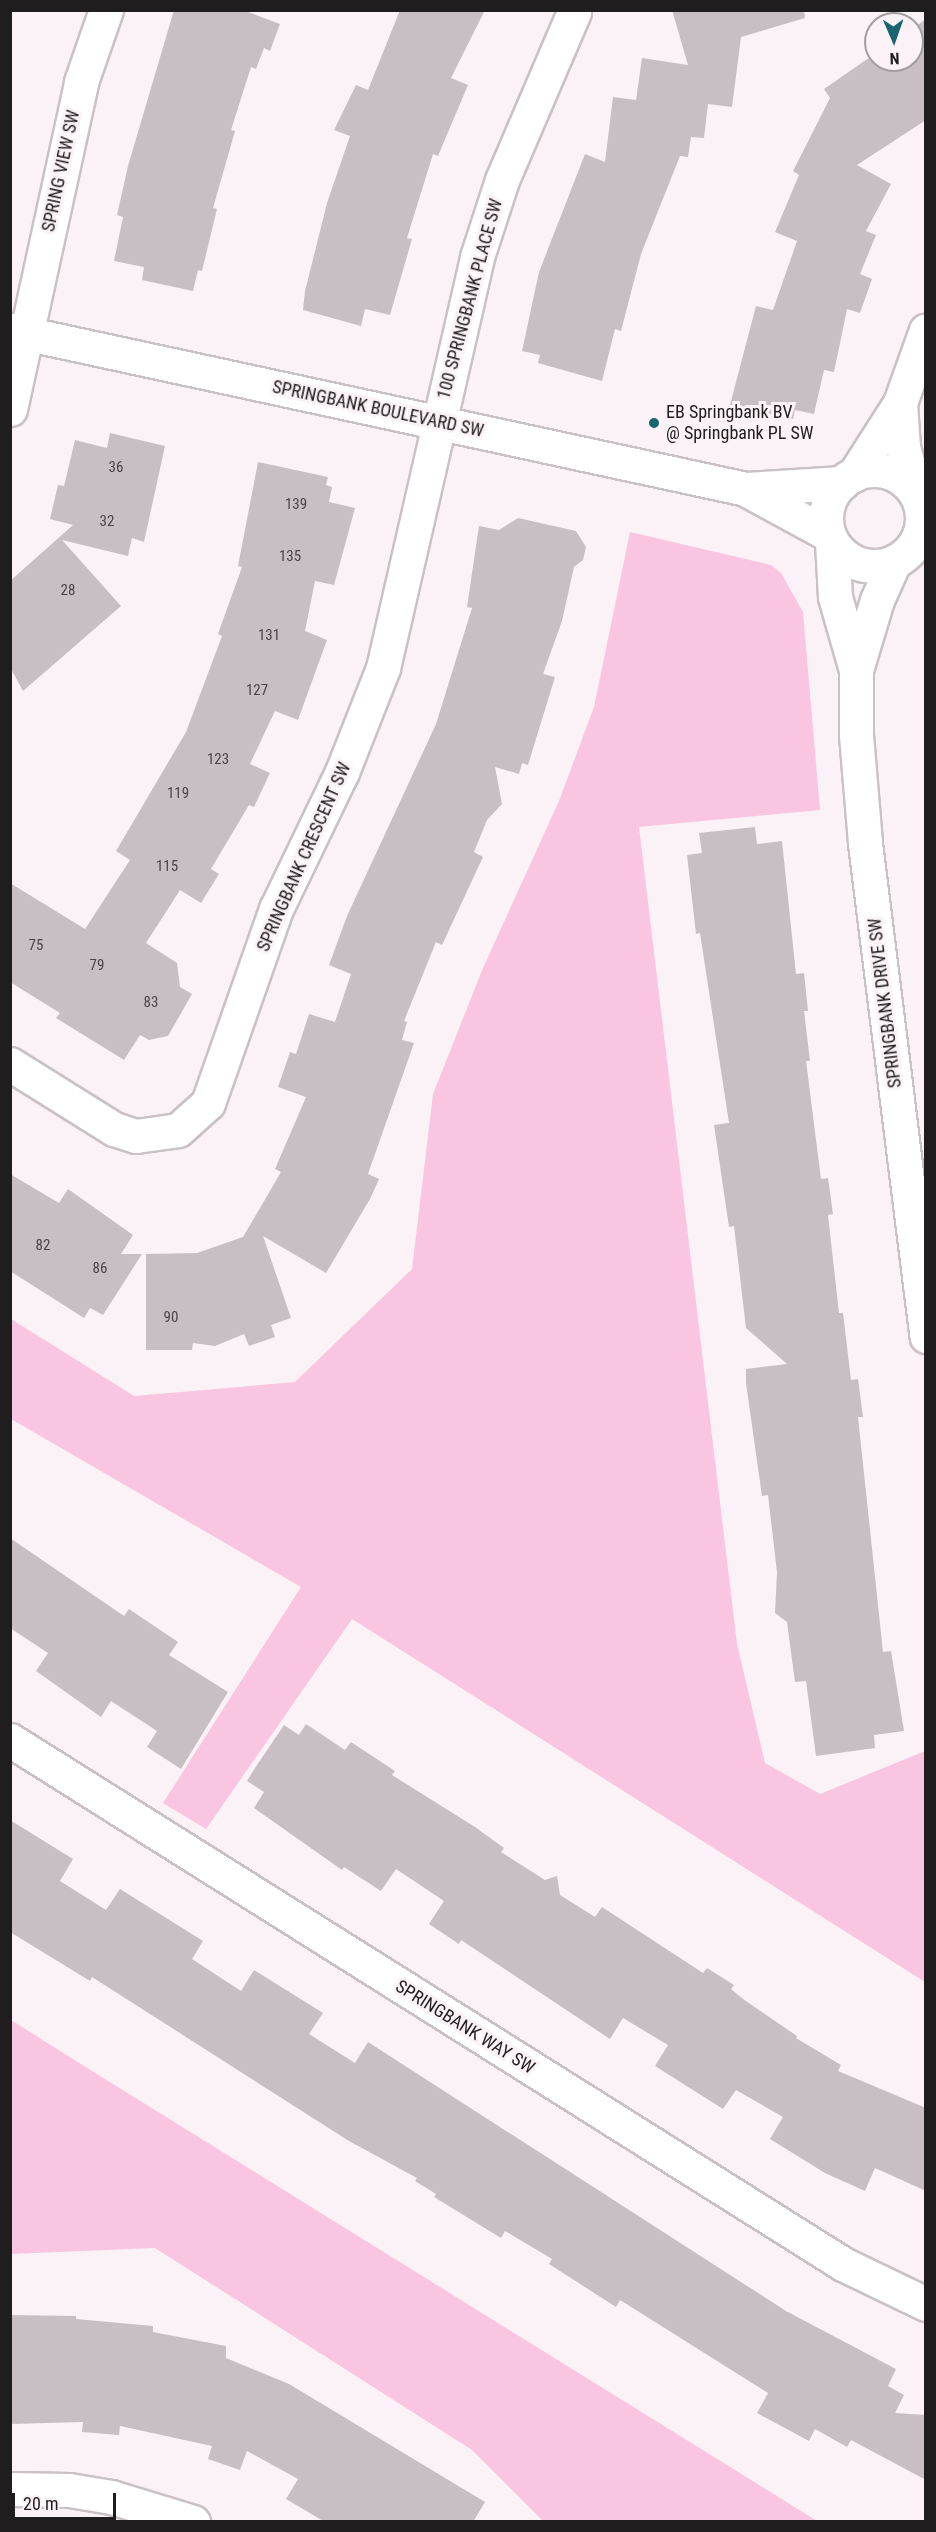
<!DOCTYPE html>
<html>
<head>
<meta charset="utf-8">
<style>
  body { margin:0 }
  #map { position:relative; width:936px; height:2532px; overflow:hidden; background:#faf2f6; font-family:"Roboto Condensed",sans-serif }
  div>[style] { position:absolute }
  .green>* { inset:0; background:#fac5e0 }
  .building>* { inset:0; background:#c7bfc3 }
  .roads { filter:drop-shadow(2px 0 #c9c1c5) drop-shadow(-2px 0 #c9c1c5) drop-shadow(0 2px #c9c1c5) drop-shadow(0 -2px #c9c1c5) }
  .minor>* { height:33px; margin:-16.5px; padding:0 16.5px; transform-origin:16.5px; border-radius:16.5px; background:#fff }
  .tertiary>* { height:33px; margin:-16.5px; padding:0 16.5px; transform-origin:16.5px; border-radius:16.5px; background:#fff }
  .tertiary>.ring { margin:-16.5px; padding:0; box-sizing:content-box; background:none; border:33px solid #fff; border-radius:50% }
  .dots>* { width:16px; height:16px; translate:-50% -50%; box-sizing:border-box; border:3px solid #faf2f6; border-radius:50% }
  span { translate:-50% -50%; white-space:nowrap; text-align:center; line-height:1.15; -webkit-text-stroke:6px #faf2f6; paint-order:stroke }
  .number-label { font-size:15px; color:#494647 }
  .number-label span { -webkit-text-stroke-width:0 }
  .street-label { font-size:18px; color:#1f1d1e }
  .poi-label { font-size:18px; color:#1f1d1e }
  .left { translate:0 -50%; text-align:left }
  .frame { position:absolute; inset:0; border:12px solid #1f1d1e; pointer-events:none }
  .north { position:absolute; left:864px; top:12px; width:60px; height:60px; box-sizing:border-box; background:#faf2f6; border:2px solid #a29da0; border-radius:50%; rotate:178deg; font-size:16px; font-weight:700; line-height:24px; text-align:center; color:#1f1d1e }
  .north::after { content:''; display:block; margin:auto; width:21px; height:27px; background:#1a6470; clip-path:polygon(50% 0,100% 100%,50% 72%,0 100%) }
  .scale { position:absolute; left:12px; top:2493px; width:104px; height:27px; box-sizing:border-box; border:3px solid #1f1d1e; border-top:0; padding-left:8px; font-size:18px; line-height:21px; white-space:nowrap; color:#1f1d1e; -webkit-text-stroke:4px #faf2f6; paint-order:stroke }
</style>
</head>
<body>
<div id="map">
  <div class="green">
    <i style="clip-path:polygon(630px 532px,771px 565px,781px 573px,803px 612px,820px 810px,639px 827px,737px 1644px,765px 1763px,820px 1794px,925px 1751px,925px 1982px,352px 1619px,206px 1829px,163px 1803px,301px 1587px,11px 1419px,11px 1319px,134px 1396px,295px 1382px,412px 1269px,433px 1094px,483px 968px,559px 801px,594px 707px)"></i>
    <i style="clip-path:polygon(11px 2020px,84px 2066px,817px 2521px,543px 2521px,472px 2450px,155px 2248px,11px 2254px)"></i>
  </div>
  <div class="building">
    <i style="clip-path:polygon(174px 10px,243px 10px,280px 24px,270px 51px,264px 48px,256px 69px,251px 67px,231px 130px,235px 131px,213px 208px,217px 209px,202px 271px,198px 270px,193px 291px,142px 280px,144px 267px,114px 261px,123px 217px,117px 215px,128px 166px)"></i>
    <i style="clip-path:polygon(400px 10px,485px 10px,451px 78px,468px 85px,438px 156px,433px 154px,407px 238px,412px 239px,390px 315px,365px 309px,361px 326px,303px 310px,305px 291px,327px 203px,350px 136px,334px 130px,356px 85px,368px 90px)"></i>
    <i style="clip-path:polygon(672px 10px,804px 10px,805px 18px,741px 37px,732px 107px,708px 104px,704px 138px,691px 137px,688px 157px,680px 156px,641px 254px,621px 331px,615px 329px,602px 381px,538px 363px,540px 355px,522px 351px,539px 272px,585px 154px,605px 162px,613px 97px,636px 100px,642px 58px,688px 65px)"></i>
    <i style="clip-path:polygon(926px 19px,926px 120px,857px 165px,891px 184px,866px 231px,876px 235px,860px 274px,872px 279px,860px 313px,847px 309px,834px 372px,824px 370px,814px 414px,795px 410px,793px 419px,730px 405px,756px 306px,773px 310px,797px 241px,775px 232px,799px 175px,793px 171px,830px 98px,824px 89px,876px 53px,876px 60px,912px 60px,912px 29px)"></i>
    <i style="clip-path:polygon(110px 433px,165px 446px,144px 542px,132px 538px,128px 556px,62px 540px,121px 606px,23px 691px,10px 667px,10px 581px,73px 525px,50px 519px,58px 485px,64px 486px,75px 440px,107px 448px)"></i>
    <i style="clip-path:polygon(258px 462px,328px 477px,326px 485px,332px 487px,329px 502px,355px 508px,334px 585px,315px 581px,305px 631px,327px 640px,298px 720px,275px 711px,250px 764px,270px 773px,254px 807px,249px 805px,211px 869px,219px 874px,201px 903px,180px 890px,146px 943px,177px 963px,180px 987px,192px 994px,168px 1036px,149px 1040px,140px 1035px,124px 1060px,56px 1018px,60px 1013px,10px 982px,10px 883px,85px 929px,130px 860px,116px 851px,186px 732px,222px 636px,218px 634px,242px 567px,238px 566px)"></i>
    <i style="clip-path:polygon(518px 518px,576px 531px,586px 547px,583px 560px,574px 567px,562px 621px,543px 674px,555px 677px,528px 765px,522px 763px,519px 774px,495px 767px,502px 804px,487px 820px,474px 852px,483px 857px,442px 945px,436px 942px,404px 1021px,407px 1022px,402px 1040px,414px 1043px,368px 1174px,379px 1179px,370px 1199px,326px 1273px,263px 1236px,291px 1318px,271px 1325px,275px 1337px,249px 1346px,244px 1334px,215px 1346px,193px 1343px,192px 1350px,146px 1350px,146px 1254px,197px 1253px,243px 1237px,281px 1172px,275px 1169px,306px 1097px,278px 1087px,290px 1052px,296px 1054px,309px 1014px,335px 1022px,351px 974px,329px 965px,347px 916px,436px 724px,472px 608px,467px 607px,479px 526px,499px 530px)"></i>
    <i style="clip-path:polygon(755px 827px,757px 844px,782px 841px,796px 974px,804px 973px,808px 1011px,804px 1011px,810px 1061px,806px 1061px,821px 1179px,828px 1178px,833px 1214px,828px 1215px,839px 1313px,843px 1313px,851px 1380px,858px 1379px,863px 1417px,858px 1417px,883px 1652px,891px 1651px,904px 1731px,874px 1735px,875px 1748px,816px 1756px,806px 1681px,795px 1682px,787px 1622px,775px 1613px,777px 1572px,768px 1495px,762px 1496px,746px 1383px,746px 1369px,787px 1364px,746px 1328px,734px 1226px,729px 1227px,714px 1125px,729px 1123px,700px 933px,696px 934px,687px 855px,702px 853px,699px 833px)"></i>
    <i style="clip-path:polygon(10px 1174px,59px 1203px,68px 1189px,133px 1235px,121px 1254px,142px 1254px,103px 1315px,90px 1308px,84px 1318px,10px 1271px)"></i>
    <i style="clip-path:polygon(10px 1538px,124px 1616px,129px 1609px,178px 1642px,169px 1655px,228px 1692px,181px 1769px,147px 1747px,157px 1731px,111px 1701px,101px 1717px,36px 1671px,48px 1653px,10px 1628px)"></i>
    <i style="clip-path:polygon(306px 1724px,345px 1750px,351px 1742px,395px 1771px,392px 1775px,475px 1827px,504px 1848px,501px 1852px,545px 1880px,557px 1876px,560px 1895px,595px 1917px,602px 1907px,703px 1973px,707px 1968px,734px 1985px,731px 1989px,743px 1999px,797px 2036px,796px 2038px,841px 2065px,838px 2071px,926px 2108px,926px 2191px,875px 2168px,865px 2191px,825px 2173px,770px 2139px,783px 2117px,736px 2090px,723px 2109px,655px 2066px,668px 2045px,623px 2018px,610px 2039px,461px 1940px,459px 1944px,429px 1924px,444px 1901px,396px 1869px,381px 1891px,344px 1867px,342px 1870px,254px 1808px,264px 1792px,247px 1781px,255px 1768px,284px 1725px,299px 1735px)"></i>
    <i style="clip-path:polygon(10px 1820px,73px 1859px,60px 1881px,106px 1910px,120px 1889px,203px 1941px,192px 1959px,241px 1991px,254px 1970px,323px 2013px,309px 2034px,355px 2063px,368px 2042px,786px 2311px,896px 2369px,888px 2386px,904px 2395px,895px 2413px,926px 2415px,926px 2480px,851px 2440px,847px 2447px,815px 2429px,809px 2441px,757px 2413px,768px 2393px,620px 2300px,616px 2307px,549px 2264px,552px 2259px,505px 2231px,501px 2238px,434px 2197px,436px 2194px,415px 2181px,417px 2178px,349px 2141px,92px 1977px,90px 1981px,10px 1932px)"></i>
    <i style="clip-path:polygon(10px 2315px,76px 2316px,76px 2319px,153px 2326px,153px 2332px,226px 2346px,226px 2358px,289px 2384px,485px 2502px,473px 2522px,325px 2522px,286px 2499px,298px 2479px,247px 2451px,240px 2470px,208px 2459px,212px 2446px,120px 2426px,119px 2435px,82px 2432px,83px 2422px,10px 2424px)"></i>
  </div>
  <div class="roads">
    <div class="minor">
      <i style="left:900px;top:403px;width:44px;rotate:86.1deg"></i>
      <i style="left:903px;top:447px;width:49px;rotate:74.5deg"></i>
      <i style="left:10px;top:409px;width:335px;rotate:-77.7deg"></i>
      <i style="left:81px;top:82px;width:76px;rotate:-70.9deg"></i>
      <i style="left:854px;top:475px;width:85px;rotate:-57.4deg"></i>
      <i style="left:900px;top:403px;width:77px;rotate:-70.4deg"></i>
      <i style="left:832px;top:542px;width:55px;rotate:86.9deg"></i>
      <i style="left:835px;top:597px;width:76px;rotate:74deg"></i>
      <i style="left:856px;top:670px;width:65px;rotate:90deg"></i>
      <i style="left:856px;top:735px;width:108px;rotate:85.2deg"></i>
      <i style="left:865px;top:843px;width:497px;rotate:82.9deg"></i>
      <i style="left:856px;top:670px;width:73px;rotate:-73.3deg"></i>
      <i style="left:877px;top:600px;width:42px;rotate:-65.9deg"></i>
      <i style="left:10px;top:1064px;width:123px;rotate:32deg"></i>
      <i style="left:114px;top:1129px;width:23px;rotate:18deg"></i>
      <i style="left:136px;top:1136px;width:42px;rotate:-8.1deg"></i>
      <i style="left:178px;top:1130px;width:40px;rotate:-42deg"></i>
      <i style="left:208px;top:1103px;width:206px;rotate:-70.7deg"></i>
      <i style="left:276px;top:909px;width:152px;rotate:-64.3deg"></i>
      <i style="left:342px;top:772px;width:112px;rotate:-68.5deg"></i>
      <i style="left:383px;top:668px;width:422px;rotate:-77.1deg"></i>
      <i style="left:477px;top:257px;width:81px;rotate:-72deg"></i>
      <i style="left:502px;top:180px;width:183px;rotate:-66.8deg"></i>
      <i style="left:10px;top:1740px;width:984px;rotate:32.17deg"></i>
      <i style="left:843px;top:2264px;width:92px;rotate:25.7deg"></i>
      <i style="left:10px;top:2489px;width:59px;rotate:1deg"></i>
      <i style="left:69px;top:2490px;width:43px;rotate:9.5deg"></i>
      <i style="left:111px;top:2497px;width:86px;rotate:17deg"></i>
    </div>
    <div class="tertiary">
      <i style="left:10px;top:330px;width:753px;rotate:12.19deg"></i>
      <i style="left:746px;top:489px;width:96px;rotate:-3.6deg"></i>
      <i class="ring" style="left:826px;top:470px;width:63px;height:63px"></i>
      <i style="left:747px;top:490px;width:92px;rotate:28.5deg"></i>
    </div>
  </div>
  <div class="dots">
    <i style="left:654px;top:423px;background:#1a6470"></i>
  </div>
  <div class="number-label">
    <span style="left:116px;top:468px">36</span>
    <span style="left:296px;top:505px">139</span>
    <span style="left:107px;top:522px">32</span>
    <span style="left:290px;top:557px">135</span>
    <span style="left:68px;top:591px">28</span>
    <span style="left:269px;top:636px">131</span>
    <span style="left:257px;top:691px">127</span>
    <span style="left:218px;top:760px">123</span>
    <span style="left:178px;top:794px">119</span>
    <span style="left:167px;top:867px">115</span>
    <span style="left:36px;top:946px">75</span>
    <span style="left:97px;top:966px">79</span>
    <span style="left:151px;top:1003px">83</span>
    <span style="left:43px;top:1246px">82</span>
    <span style="left:100px;top:1269px">86</span>
    <span style="left:171px;top:1318px">90</span>
  </div>
  <div class="street-label">
    <span style="left:61px;top:171px;rotate:-78deg">SPRING VIEW SW</span>
    <span style="left:470px;top:299px;rotate:-75deg">100 SPRINGBANK PLACE SW</span>
    <span style="left:378px;top:409px;rotate:12deg">SPRINGBANK BOULEVARD SW</span>
    <span style="left:304px;top:857px;rotate:-66deg">SPRINGBANK CRESCENT SW</span>
    <span style="left:885px;top:1003px;rotate:-97deg">SPRINGBANK DRIVE SW</span>
    <span style="left:465px;top:2027px;rotate:32deg">SPRINGBANK WAY SW</span>
  </div>
  <div class="poi-label">
    <span class="left" style="left:666px;top:423px">EB Springbank BV<br>@ Springbank PL SW</span>
  </div>
  <div class="frame"></div>
  <div class="north">N</div>
  <div class="scale">20 m</div>
</div>
</body>
</html>
